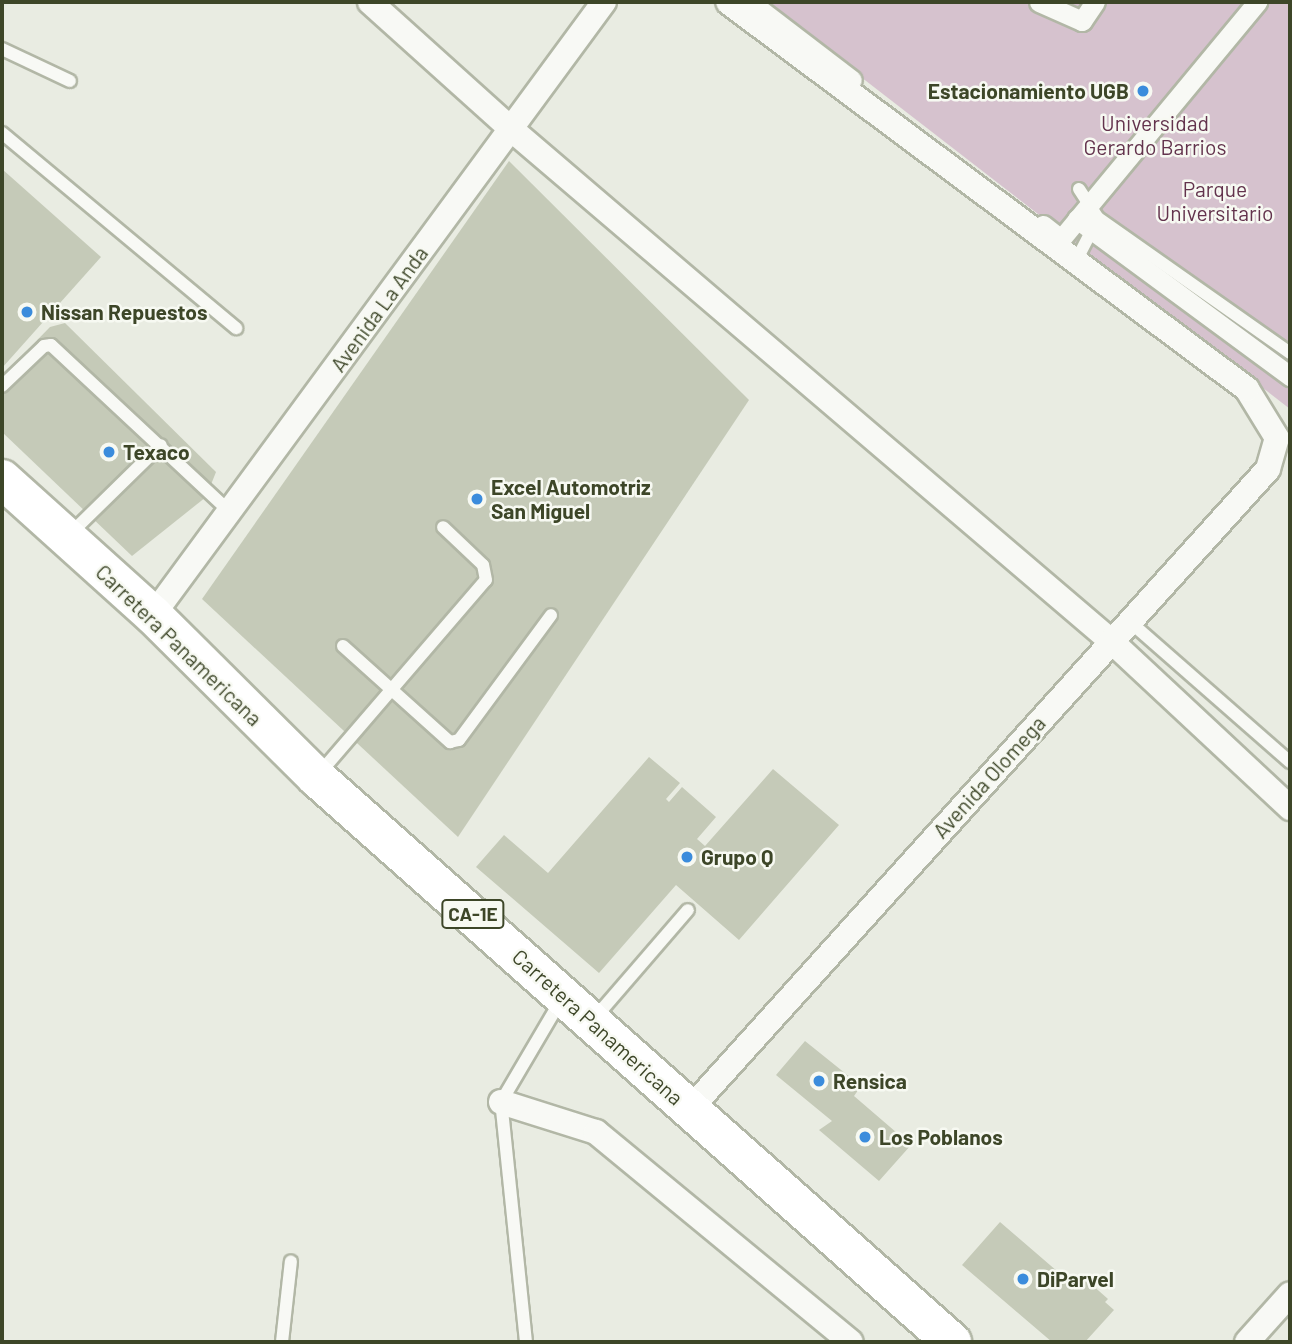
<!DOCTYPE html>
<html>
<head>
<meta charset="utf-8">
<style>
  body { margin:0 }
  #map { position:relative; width:1292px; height:1344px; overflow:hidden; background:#e9ece2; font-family:Barlow,sans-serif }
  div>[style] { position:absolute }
  .green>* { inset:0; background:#d6c2ce }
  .building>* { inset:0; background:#c5cab8 }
  .roads { filter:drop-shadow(2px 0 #b2b7a6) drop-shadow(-2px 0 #b2b7a6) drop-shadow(0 2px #b2b7a6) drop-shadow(0 -2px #b2b7a6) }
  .service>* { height:12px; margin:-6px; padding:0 6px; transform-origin:6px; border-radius:6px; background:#f8f9f5 }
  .pedestrian>* { height:19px; margin:-9.5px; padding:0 9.5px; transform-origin:9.5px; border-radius:9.5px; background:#f8f9f5 }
  .minor>* { height:24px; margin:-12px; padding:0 12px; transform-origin:12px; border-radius:12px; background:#f8f9f5 }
  .trunk>* { height:38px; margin:-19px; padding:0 19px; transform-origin:19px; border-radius:19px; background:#fff }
  .dots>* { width:19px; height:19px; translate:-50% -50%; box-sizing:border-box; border:4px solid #f7f9f2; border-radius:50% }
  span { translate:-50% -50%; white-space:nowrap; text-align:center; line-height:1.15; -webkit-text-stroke:5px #f7f9f2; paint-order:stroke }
  .shield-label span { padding:2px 5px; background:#f7f9f2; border:2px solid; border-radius:5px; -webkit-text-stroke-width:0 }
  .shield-label { font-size:19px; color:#3d4628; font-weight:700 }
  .poi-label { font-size:21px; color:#3d4628; font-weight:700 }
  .right { translate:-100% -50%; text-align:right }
  .left { translate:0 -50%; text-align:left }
  .park-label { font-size:21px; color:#63334d }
  .street-label { font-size:21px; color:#3d4628 }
  .frame { position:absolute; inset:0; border:4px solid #3d4628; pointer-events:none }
</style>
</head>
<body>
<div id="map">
  <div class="green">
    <i style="clip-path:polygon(764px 2px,1290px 2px,1290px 409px)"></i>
  </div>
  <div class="building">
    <i style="clip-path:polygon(509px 161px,749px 400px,458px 837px,202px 599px)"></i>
    <i style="clip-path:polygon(2px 169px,101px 257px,2px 368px)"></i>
    <i style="clip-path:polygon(65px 323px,216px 472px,206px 497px,132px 556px,2px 432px,2px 376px,50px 327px)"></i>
    <i style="clip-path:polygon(649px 757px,680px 783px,666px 799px,669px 802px,682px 787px,716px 817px,697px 839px,705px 846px,773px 769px,839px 825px,739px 940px,676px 885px,599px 973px,476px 867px,504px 835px,548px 873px)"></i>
    <i style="clip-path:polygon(805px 1041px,861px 1086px,854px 1096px,911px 1145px,879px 1181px,819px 1130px,832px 1121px,776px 1075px)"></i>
    <i style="clip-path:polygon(1000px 1222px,1072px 1284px,1081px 1275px,1108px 1299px,1105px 1302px,1114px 1310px,1085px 1342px,1052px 1342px,962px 1265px)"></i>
  </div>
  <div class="roads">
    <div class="service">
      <i style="left:2px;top:49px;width:75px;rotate:25.2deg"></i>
      <i style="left:2px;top:133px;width:305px;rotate:39.8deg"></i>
      <i style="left:1079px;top:189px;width:35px;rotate:57deg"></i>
      <i style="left:1098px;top:218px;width:235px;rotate:35.1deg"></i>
      <i style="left:1076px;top:261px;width:42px;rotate:-62.8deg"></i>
      <i style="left:2px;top:386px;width:58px;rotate:-43.6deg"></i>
      <i style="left:44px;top:346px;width:7px;rotate:-8deg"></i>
      <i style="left:51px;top:345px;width:245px;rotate:43deg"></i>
      <i style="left:70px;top:534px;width:127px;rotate:-44.4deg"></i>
      <i style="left:1129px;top:621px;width:214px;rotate:41.2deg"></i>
      <i style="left:343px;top:646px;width:144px;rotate:41.9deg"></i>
      <i style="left:450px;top:742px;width:9px;rotate:-13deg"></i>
      <i style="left:459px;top:740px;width:155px;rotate:-53.6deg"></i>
      <i style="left:318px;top:775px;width:257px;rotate:-49.3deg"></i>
      <i style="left:486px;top:580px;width:15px;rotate:-101deg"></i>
      <i style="left:483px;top:565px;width:55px;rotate:-136.5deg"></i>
      <i style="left:593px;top:1020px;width:145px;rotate:-49.2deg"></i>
      <i style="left:282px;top:1342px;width:81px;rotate:-83.7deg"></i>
      <i style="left:526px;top:1342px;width:241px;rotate:-95.9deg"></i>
      <i style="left:501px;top:1102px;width:118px;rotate:-59.5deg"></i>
    </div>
    <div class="pedestrian">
      <i style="left:750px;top:2px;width:128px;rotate:37.4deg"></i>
      <i style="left:1039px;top:2px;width:47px;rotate:23.8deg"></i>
      <i style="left:1082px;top:21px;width:23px;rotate:-56deg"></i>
      <i style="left:1077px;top:219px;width:265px;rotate:36.4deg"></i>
      <i style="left:1043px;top:225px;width:23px;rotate:38deg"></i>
      <i style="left:1061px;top:239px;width:308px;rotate:-50.4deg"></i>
    </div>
    <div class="minor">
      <i style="left:370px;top:2px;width:190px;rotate:42deg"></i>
      <i style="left:511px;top:129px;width:789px;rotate:40.48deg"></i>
      <i style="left:1111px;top:641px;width:245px;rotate:43deg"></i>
      <i style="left:153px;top:615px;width:761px;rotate:-53.66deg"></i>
      <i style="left:501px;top:1102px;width:100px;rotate:17.5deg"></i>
      <i style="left:596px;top:1132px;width:330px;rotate:39.5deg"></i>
      <i style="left:690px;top:1109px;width:862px;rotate:-47.91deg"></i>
      <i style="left:1268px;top:469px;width:32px;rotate:-74deg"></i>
      <i style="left:1277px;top:438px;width:57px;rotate:-121.5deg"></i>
      <i style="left:1247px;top:389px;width:647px;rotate:-143.29deg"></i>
      <i style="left:1247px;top:1342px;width:64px;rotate:-48.1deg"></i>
    </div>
    <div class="trunk">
      <i style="left:2px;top:479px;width:203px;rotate:42deg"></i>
      <i style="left:153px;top:615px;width:230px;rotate:44.8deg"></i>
      <i style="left:316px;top:777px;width:851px;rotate:41.62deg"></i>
    </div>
  </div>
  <div class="dots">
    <i style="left:1143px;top:91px;background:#3b8cdc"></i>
    <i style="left:27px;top:312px;background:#3b8cdc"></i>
    <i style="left:109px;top:452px;background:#3b8cdc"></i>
    <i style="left:477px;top:499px;background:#3b8cdc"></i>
    <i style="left:687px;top:857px;background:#3b8cdc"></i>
    <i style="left:819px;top:1081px;background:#3b8cdc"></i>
    <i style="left:865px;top:1137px;background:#3b8cdc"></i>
    <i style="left:1023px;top:1279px;background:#3b8cdc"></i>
  </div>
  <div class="shield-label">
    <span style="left:473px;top:914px">CA-1E</span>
  </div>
  <div class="poi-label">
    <span class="right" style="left:1129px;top:91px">Estacionamiento UGB</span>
    <span class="left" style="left:41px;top:312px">Nissan Repuestos</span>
    <span class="left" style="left:123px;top:452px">Texaco</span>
    <span class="left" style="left:491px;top:499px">Excel Automotriz<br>San Miguel</span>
    <span class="left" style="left:701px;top:857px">Grupo Q</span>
    <span class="left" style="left:833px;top:1081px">Rensica</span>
    <span class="left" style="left:879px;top:1137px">Los Poblanos</span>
    <span class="left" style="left:1037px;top:1279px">DiParvel</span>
  </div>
  <div class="park-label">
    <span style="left:1155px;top:135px">Universidad<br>Gerardo Barrios</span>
    <span style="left:1215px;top:201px">Parque<br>Universitario</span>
  </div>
  <div class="street-label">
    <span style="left:379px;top:309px;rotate:-54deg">Avenida La Anda</span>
    <span style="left:179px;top:645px;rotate:44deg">Carretera Panamericana</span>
    <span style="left:989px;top:777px;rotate:-48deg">Avenida Olomega</span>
    <span style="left:598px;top:1027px;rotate:42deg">Carretera Panamericana</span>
  </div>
  <div class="frame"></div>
</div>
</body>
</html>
